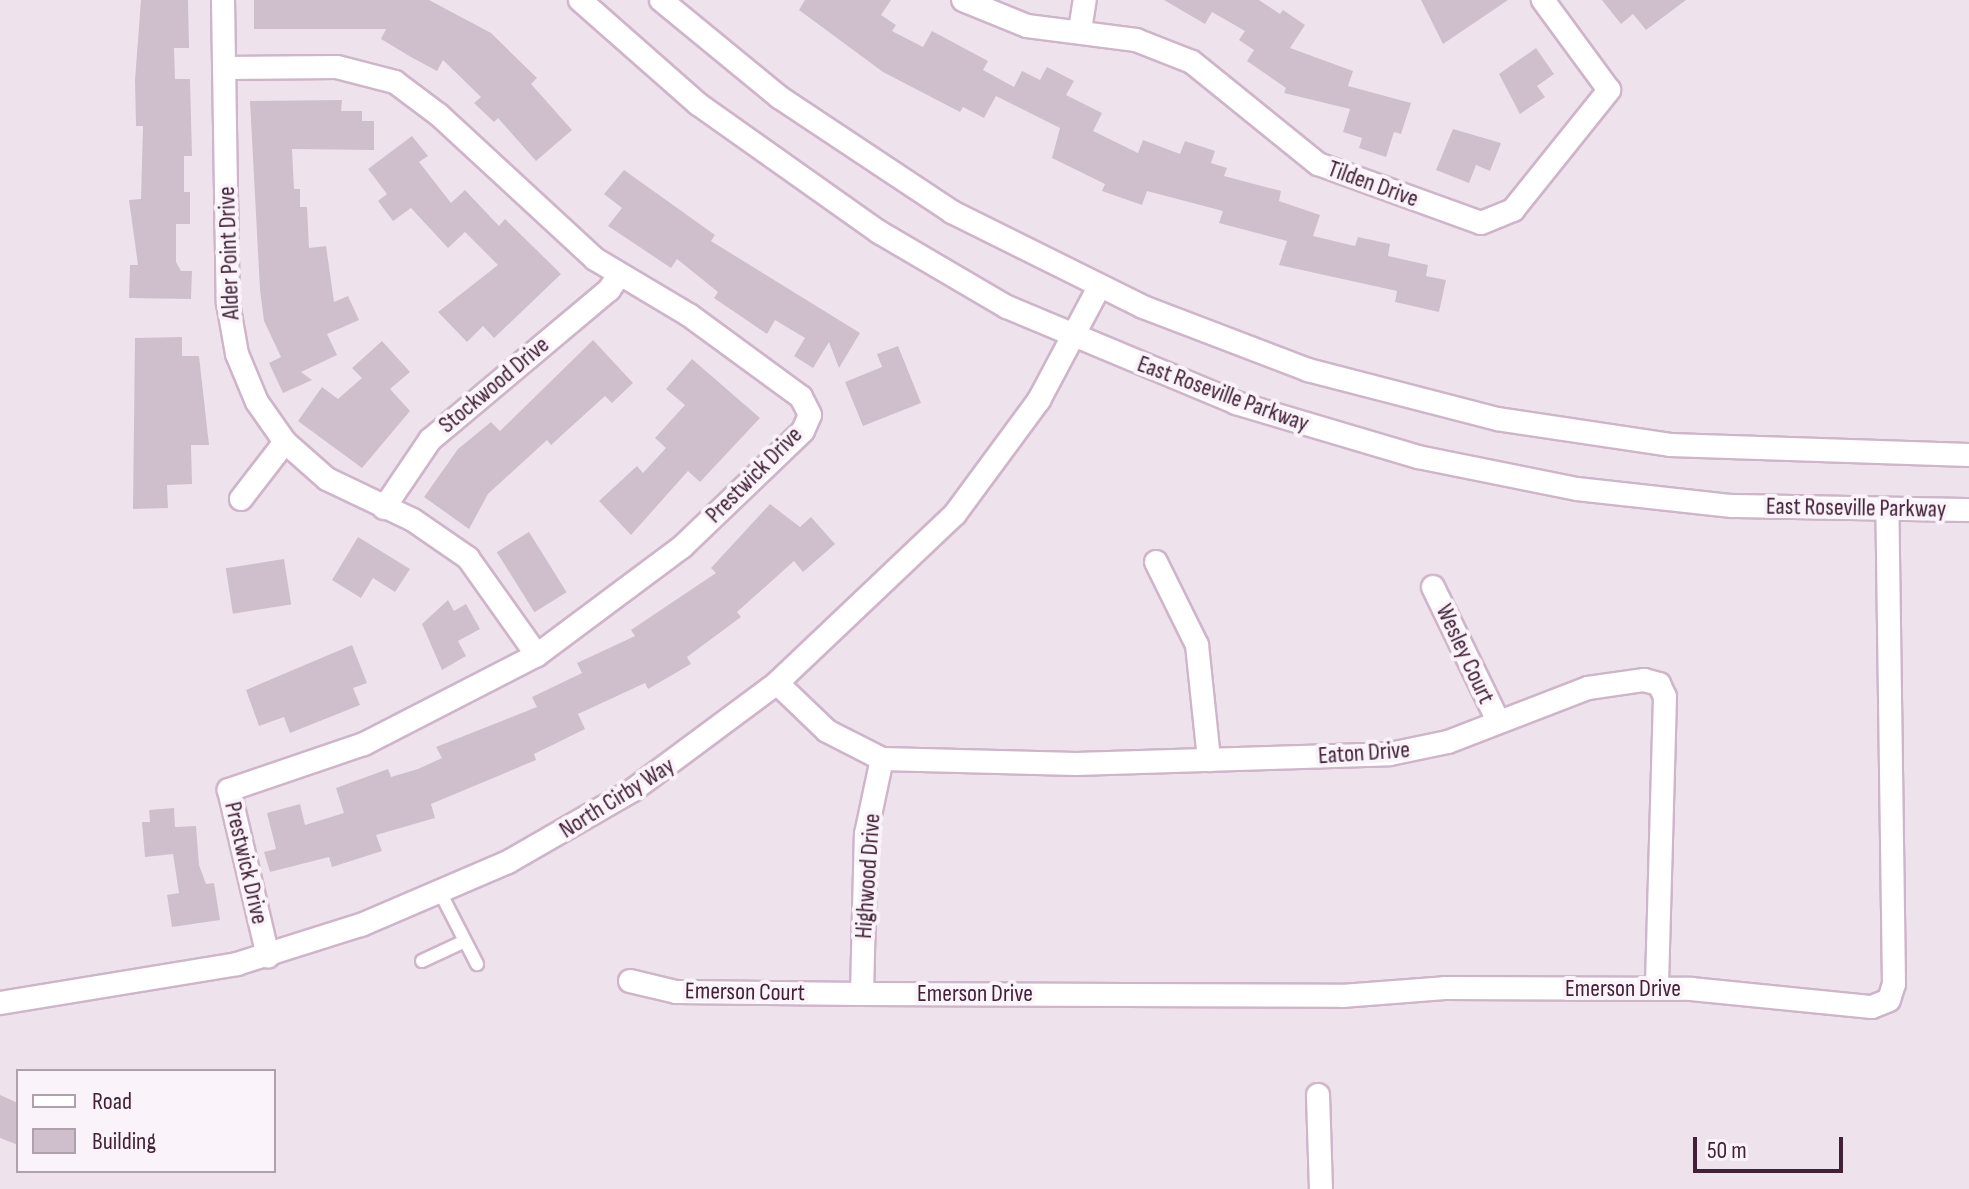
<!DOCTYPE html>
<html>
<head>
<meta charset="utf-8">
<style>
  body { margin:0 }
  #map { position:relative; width:1969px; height:1189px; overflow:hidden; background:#eee3ed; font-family:"Sofia Sans Condensed",sans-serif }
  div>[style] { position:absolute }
  .building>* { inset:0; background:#cfbfcd; transform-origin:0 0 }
  .roads { filter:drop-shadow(2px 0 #cfb5ca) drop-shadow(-2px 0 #cfb5ca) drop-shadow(0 2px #cfb5ca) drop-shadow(0 -2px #cfb5ca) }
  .service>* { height:12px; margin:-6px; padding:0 6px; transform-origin:6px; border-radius:6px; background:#fff }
  .minor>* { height:22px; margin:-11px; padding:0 11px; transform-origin:11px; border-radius:11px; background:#fff }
  .tertiary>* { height:22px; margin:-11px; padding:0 11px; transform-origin:11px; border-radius:11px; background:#fff }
  .secondary>* { height:22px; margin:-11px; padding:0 11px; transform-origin:11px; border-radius:11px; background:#fff }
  span { translate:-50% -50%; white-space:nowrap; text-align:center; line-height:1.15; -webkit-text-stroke:8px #faf4fa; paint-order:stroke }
  .street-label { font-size:24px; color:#422038 }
  .legend { position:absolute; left:16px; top:1069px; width:260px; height:104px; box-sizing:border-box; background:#faf4fa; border:2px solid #b09fac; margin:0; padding:10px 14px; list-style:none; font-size:24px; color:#422038 }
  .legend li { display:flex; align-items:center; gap:16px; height:40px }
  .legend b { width:40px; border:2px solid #b09fac }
  .scale { position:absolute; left:1693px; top:1137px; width:150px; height:36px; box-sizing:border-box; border:4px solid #422038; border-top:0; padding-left:10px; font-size:24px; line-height:28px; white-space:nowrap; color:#422038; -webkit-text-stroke:6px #faf4fa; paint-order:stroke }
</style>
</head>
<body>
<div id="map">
  <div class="building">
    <i style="clip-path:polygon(141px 0,188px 0,189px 48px,174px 48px,175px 79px,190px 79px,192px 156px,184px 156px,184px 192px,190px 192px,190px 224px,176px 224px,176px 262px,181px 271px,192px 271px,191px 299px,129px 298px,130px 265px,138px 265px,129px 200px,141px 199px,143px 126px,136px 126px,135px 80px)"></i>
    <i style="clip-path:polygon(254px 0,429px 0,491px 33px,537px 78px,531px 84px,572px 130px,536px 161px,498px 118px,494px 122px,474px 103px,481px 97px,443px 60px,437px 71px,411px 57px,381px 39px,386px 29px,254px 29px)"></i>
    <i style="clip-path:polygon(805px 0,891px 0,881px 15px,896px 25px,892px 31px,923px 47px,932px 31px,988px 61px,983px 70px,1014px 87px,1022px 71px,1040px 80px,1047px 67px,1074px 81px,1066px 95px,1102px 113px,1093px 131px,1138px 153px,1143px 140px,1180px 154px,1185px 141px,1215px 151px,1211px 163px,1227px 168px,1224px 176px,1281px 191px,1279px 201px,1320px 215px,1313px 236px,1355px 246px,1358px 237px,1390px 244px,1388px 256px,1428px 265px,1426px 276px,1446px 280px,1439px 312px,1395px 302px,1397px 291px,1279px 265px,1287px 241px,1219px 223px,1223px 211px,1147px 191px,1142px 205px,1102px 191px,1105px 184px,1052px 158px,1060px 128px,996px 96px,984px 118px,963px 107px,960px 112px,883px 72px,799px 10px)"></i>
    <i style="clip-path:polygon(1164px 0,1259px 0,1280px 14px,1283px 10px,1305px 25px,1290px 48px,1353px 71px,1348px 86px,1411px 103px,1401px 134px,1394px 132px,1386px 157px,1359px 148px,1362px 138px,1343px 132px,1350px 109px,1284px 93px,1286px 88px,1247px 61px,1254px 50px,1239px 40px,1245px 31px,1212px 12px,1205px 24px)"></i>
    <i style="clip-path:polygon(1421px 0,1508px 0,1443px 44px)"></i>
    <i style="clip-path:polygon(1602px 0,1686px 0,1646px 30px,1633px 14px,1621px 24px)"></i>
    <i style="clip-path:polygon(1536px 48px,1554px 74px,1537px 86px,1545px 97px,1520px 114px,1499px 74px)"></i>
    <i style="clip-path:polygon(342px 100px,341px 111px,362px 111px,362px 121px,374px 121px,374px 150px,292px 149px,294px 189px,300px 189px,300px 207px,307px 207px,309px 248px,326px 246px,334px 302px,348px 296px,359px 320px,327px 334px,337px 355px,301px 372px,312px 380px,283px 393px,269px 363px,281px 357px,264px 321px,260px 290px,250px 101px)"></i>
    <i style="clip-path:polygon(1453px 129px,1501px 143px,1490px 171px,1476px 165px,1469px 183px,1436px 170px)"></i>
    <i style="clip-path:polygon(412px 136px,428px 156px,419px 162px,451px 203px,465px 190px,499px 226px,505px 219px,561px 274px,494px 338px,483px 326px,467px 342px,438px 312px,498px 265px,465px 232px,448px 248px,411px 208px,393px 221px,378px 201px,387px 194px,368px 169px)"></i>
    <i style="clip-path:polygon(624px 170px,715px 235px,711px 241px,860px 333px,839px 368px,829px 342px,813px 368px,794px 356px,805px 338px,775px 320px,767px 334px,714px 298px,718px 292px,677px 259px,671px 268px,608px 226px,622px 208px,604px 194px)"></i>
    <i style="clip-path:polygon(182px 337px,182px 356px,199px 356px,209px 445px,191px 445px,192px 484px,167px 485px,168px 508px,133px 509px,135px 338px)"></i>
    <i style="clip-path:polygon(593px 340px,633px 383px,612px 403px,605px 396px,551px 445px,547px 440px,488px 494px,469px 529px,424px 497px,458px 449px,491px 422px,500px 431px)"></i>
    <i style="clip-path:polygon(382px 341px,410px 372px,390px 389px,410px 411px,362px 468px,298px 421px,322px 387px,338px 399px,362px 378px,352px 368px)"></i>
    <i style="clip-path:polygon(898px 346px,921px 403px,863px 426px,845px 382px,882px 367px,877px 354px)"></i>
    <i style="clip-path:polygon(692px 359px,760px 418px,700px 482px,688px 471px,631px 535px,599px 501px,637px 466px,643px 473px,666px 448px,655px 438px,685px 405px,666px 389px)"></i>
    <i style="clip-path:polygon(770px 504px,800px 527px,811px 517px,835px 544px,803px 572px,794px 561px,737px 612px,741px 617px,687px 657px,691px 664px,648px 689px,645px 683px,578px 714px,585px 729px,534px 754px,536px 760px,431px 804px,435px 818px,376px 835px,382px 851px,332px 867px,329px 857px,270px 872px,264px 852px,276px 849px,267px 813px,300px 804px,305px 825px,344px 813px,336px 788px,388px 769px,391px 777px,418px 769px,442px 758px,436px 747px,537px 707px,532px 697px,582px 673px,577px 663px,635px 636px,631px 630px,716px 573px,711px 568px)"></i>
    <i style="left:529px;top:532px;width:71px;height:38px;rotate:58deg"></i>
    <i style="clip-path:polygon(358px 537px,410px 569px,395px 592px,373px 578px,361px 598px,332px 580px)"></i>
    <i style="left:284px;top:559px;width:46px;height:59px;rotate:81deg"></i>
    <i style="clip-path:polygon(448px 600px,454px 611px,466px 604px,480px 629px,458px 641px,466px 656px,442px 670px,422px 624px)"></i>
    <i style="clip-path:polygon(352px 645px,367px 683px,353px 688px,360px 705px,290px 733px,284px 717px,259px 726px,246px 690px)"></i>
    <i style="clip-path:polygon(174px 808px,175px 827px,196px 826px,199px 865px,206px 884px,214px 883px,220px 920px,172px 927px,167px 895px,179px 893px,173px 854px,145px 857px,142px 822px,150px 822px,149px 810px)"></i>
    <i style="clip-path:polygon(0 1095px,18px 1103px,18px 1145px,0 1138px)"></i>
  </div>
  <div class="roads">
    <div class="service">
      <i style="left:441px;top:894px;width:79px;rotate:62.8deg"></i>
      <i style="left:422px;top:961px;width:45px;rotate:-24.9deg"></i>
    </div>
    <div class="minor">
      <i style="left:223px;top:0;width:303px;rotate:89.1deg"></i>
      <i style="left:228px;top:303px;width:52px;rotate:80deg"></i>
      <i style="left:237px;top:354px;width:52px;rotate:67.4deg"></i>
      <i style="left:257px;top:402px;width:49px;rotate:55deg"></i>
      <i style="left:285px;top:442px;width:56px;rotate:41.4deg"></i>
      <i style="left:327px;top:479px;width:95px;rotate:25.5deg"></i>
      <i style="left:413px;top:520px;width:67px;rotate:34.6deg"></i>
      <i style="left:468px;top:558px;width:119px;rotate:54.6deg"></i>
      <i style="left:963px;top:0;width:69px;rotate:22.1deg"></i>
      <i style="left:1027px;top:26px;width:110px;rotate:7.3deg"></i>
      <i style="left:1136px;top:40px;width:60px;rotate:21.4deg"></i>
      <i style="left:1192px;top:62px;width:162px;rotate:39deg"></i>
      <i style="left:1318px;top:164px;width:173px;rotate:19.9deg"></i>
      <i style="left:1481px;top:223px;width:35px;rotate:-22deg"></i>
      <i style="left:1513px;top:210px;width:154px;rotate:-51.3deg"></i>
      <i style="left:1609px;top:90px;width:112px;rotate:-126.3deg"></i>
      <i style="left:1080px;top:30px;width:30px;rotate:-81deg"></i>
      <i style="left:224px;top:68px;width:113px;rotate:-0.5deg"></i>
      <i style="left:337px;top:67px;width:60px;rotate:14.5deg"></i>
      <i style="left:395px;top:82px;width:55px;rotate:36.9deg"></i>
      <i style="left:439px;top:115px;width:212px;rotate:42.7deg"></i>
      <i style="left:595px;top:259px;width:109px;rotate:30.8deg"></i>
      <i style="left:689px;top:315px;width:139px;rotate:36.2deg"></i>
      <i style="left:801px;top:397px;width:20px;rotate:63deg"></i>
      <i style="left:810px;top:415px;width:17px;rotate:114deg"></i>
      <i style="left:803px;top:431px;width:168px;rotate:136.2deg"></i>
      <i style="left:682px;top:547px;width:181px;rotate:143.3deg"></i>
      <i style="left:537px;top:655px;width:195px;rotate:152.8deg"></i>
      <i style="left:364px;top:744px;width:143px;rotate:161.2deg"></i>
      <i style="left:229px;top:790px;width:171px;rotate:76.8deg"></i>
      <i style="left:241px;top:499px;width:72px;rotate:-52.3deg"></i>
      <i style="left:384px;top:508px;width:82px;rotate:-55.9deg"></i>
      <i style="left:430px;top:440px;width:234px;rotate:-40deg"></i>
      <i style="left:609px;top:290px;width:18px;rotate:-56deg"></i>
      <i style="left:1156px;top:562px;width:93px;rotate:63.7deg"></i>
      <i style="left:1197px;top:645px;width:116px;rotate:84deg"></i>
      <i style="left:1433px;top:587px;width:149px;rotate:64.1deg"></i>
      <i style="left:777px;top:683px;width:69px;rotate:43.8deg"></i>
      <i style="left:827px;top:731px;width:62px;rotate:27deg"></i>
      <i style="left:882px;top:759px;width:194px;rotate:1.5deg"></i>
      <i style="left:1076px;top:764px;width:314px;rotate:-1.8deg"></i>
      <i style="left:1390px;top:754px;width:59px;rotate:-11.7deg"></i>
      <i style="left:1448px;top:742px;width:150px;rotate:-21.1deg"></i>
      <i style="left:1588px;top:688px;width:57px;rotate:-8.1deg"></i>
      <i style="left:1644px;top:680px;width:16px;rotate:15deg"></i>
      <i style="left:1659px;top:684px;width:14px;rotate:65deg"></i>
      <i style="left:1665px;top:697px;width:292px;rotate:91.6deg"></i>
      <i style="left:630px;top:981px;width:47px;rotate:13.4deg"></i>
      <i style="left:676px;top:992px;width:186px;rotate:0.6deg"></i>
      <i style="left:862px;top:994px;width:480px;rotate:0.2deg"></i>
      <i style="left:1342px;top:996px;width:103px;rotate:-4.4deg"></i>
      <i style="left:1445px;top:988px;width:246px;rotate:0.2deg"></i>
      <i style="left:1691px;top:989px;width:182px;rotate:5.7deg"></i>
      <i style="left:1872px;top:1007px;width:18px;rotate:-22deg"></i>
      <i style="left:1889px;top:1000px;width:17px;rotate:-73deg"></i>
      <i style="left:1894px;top:984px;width:474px;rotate:-90.8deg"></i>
      <i style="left:862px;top:994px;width:160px;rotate:-88.6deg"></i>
      <i style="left:866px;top:834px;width:77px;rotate:-78deg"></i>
      <i style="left:1318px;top:1095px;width:94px;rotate:88.2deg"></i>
    </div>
    <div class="tertiary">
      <i style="left:0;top:1003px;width:240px;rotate:-9.3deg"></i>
      <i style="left:237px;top:964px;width:130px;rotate:-17.5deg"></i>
      <i style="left:361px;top:925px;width:160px;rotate:-23.2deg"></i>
      <i style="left:508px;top:862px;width:144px;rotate:-29.9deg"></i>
      <i style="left:633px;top:790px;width:179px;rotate:-36.6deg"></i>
      <i style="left:777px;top:683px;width:245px;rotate:-43.5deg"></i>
      <i style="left:955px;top:514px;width:142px;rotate:-53.6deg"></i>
      <i style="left:1039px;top:400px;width:128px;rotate:-62deg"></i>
    </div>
    <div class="secondary">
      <i style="left:580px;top:0;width:157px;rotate:41.4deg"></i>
      <i style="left:698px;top:104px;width:222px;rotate:35.3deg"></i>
      <i style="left:879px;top:232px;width:148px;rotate:30.4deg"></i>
      <i style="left:1007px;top:307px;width:248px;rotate:22.7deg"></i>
      <i style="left:1236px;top:403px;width:190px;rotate:16.5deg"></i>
      <i style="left:1418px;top:457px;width:162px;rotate:11.4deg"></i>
      <i style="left:1577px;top:489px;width:156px;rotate:6.3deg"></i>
      <i style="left:1732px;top:506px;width:237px;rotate:1deg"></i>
      <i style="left:661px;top:0;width:153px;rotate:39.4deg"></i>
      <i style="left:779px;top:97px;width:208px;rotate:33.6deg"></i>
      <i style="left:952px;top:212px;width:213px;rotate:26.4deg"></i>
      <i style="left:1143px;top:307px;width:177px;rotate:20.9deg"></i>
      <i style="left:1308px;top:370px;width:195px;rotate:14.5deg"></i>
      <i style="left:1497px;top:419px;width:175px;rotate:8.5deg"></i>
      <i style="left:1670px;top:445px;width:299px;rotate:1.9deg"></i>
    </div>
  </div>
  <div class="street-label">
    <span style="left:1373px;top:184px;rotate:20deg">Tilden Drive</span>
    <span style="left:229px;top:253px;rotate:-92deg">Alder Point Drive</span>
    <span style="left:494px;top:385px;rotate:-40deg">Stockwood Drive</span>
    <span style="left:1223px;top:394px;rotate:20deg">East Roseville Parkway</span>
    <span style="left:754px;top:475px;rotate:-45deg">Prestwick Drive</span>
    <span style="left:1856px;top:508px;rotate:1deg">East Roseville Parkway</span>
    <span style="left:1465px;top:654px;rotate:65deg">Wesley Court</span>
    <span style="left:1364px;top:753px;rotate:-4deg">Eaton Drive</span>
    <span style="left:617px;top:798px;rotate:-32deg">North Cirby Way</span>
    <span style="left:246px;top:863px;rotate:77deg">Prestwick Drive</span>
    <span style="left:868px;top:876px;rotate:-86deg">Highwood Drive</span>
    <span style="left:1623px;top:989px">Emerson Drive</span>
    <span style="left:745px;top:992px;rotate:1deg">Emerson Court</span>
    <span style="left:975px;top:994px">Emerson Drive</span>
  </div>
  <ul class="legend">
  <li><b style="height:10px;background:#fff"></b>Road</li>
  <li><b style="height:22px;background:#cfbfcd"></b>Building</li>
  </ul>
  <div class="scale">50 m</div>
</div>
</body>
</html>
